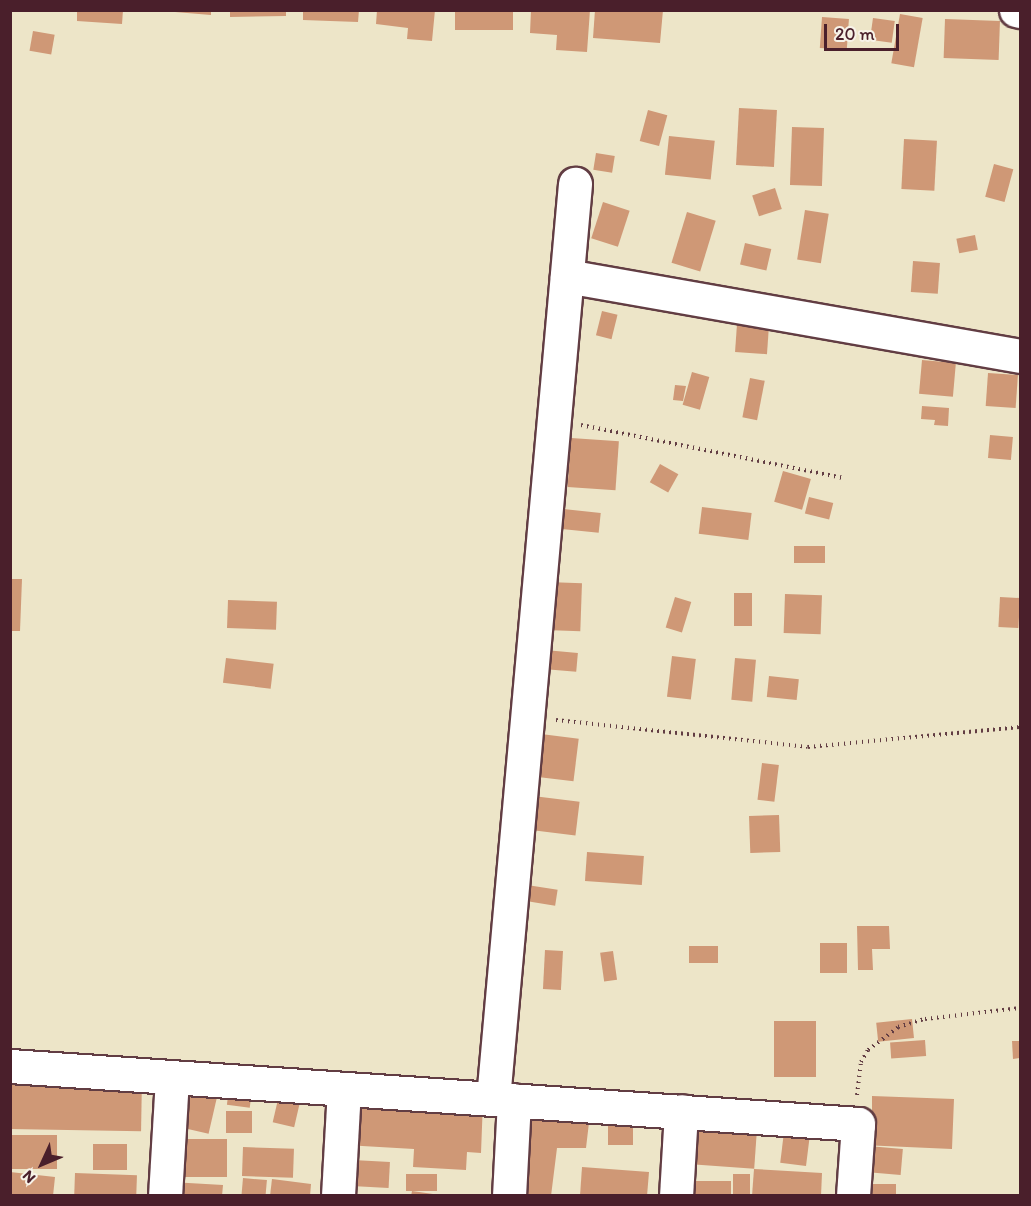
<!DOCTYPE html>
<html>
<head>
<meta charset="utf-8">
<style>
  body { margin:0 }
  #map { position:relative; width:1031px; height:1206px; overflow:hidden; background:#ede5c8; font-family:Itim,sans-serif }
  div>[style] { position:absolute }
  .building>* { inset:0; background:#cf9876; transform-origin:0 0 }
  .path>* { height:4px; margin-top:-2px; transform-origin:0; background:repeating-linear-gradient(90deg,#623d43 0 1.5px,transparent 0 6px) }
  .roads { filter:drop-shadow(2px 0 #623d43) drop-shadow(-2px 0 #623d43) drop-shadow(0 2px #623d43) drop-shadow(0 -2px #623d43) }
  .minor>* { height:33px; margin:-16.5px; padding:0 16.5px; transform-origin:16.5px; border-radius:16.5px; background:#fff }
  span { translate:-50% -50%; white-space:nowrap; text-align:center; line-height:1.15; -webkit-text-stroke:6px #f7f3e8; paint-order:stroke }
  .frame { position:absolute; inset:0; border:12px solid #4a1f2b; pointer-events:none }
  .north { position:absolute; left:12px; top:1134px; width:60px; height:60px; -webkit-text-stroke:4px #f7f3e8; paint-order:stroke; rotate:226deg; font-size:16px; font-weight:700; line-height:24px; text-align:center; color:#4a1f2b }
  .north::after { content:''; display:block; margin:auto; width:21px; height:27px; background:#4a1f2b; clip-path:polygon(50% 0,100% 100%,50% 72%,0 100%) }
  .scale { position:absolute; left:824px; top:24px; width:75px; height:27px; box-sizing:border-box; border:3px solid #4a1f2b; border-top:0; padding-left:8px; font-size:18px; line-height:21px; white-space:nowrap; color:#4a1f2b; -webkit-text-stroke:4px #f7f3e8; paint-order:stroke }
</style>
</head>
<body>
<div id="map">
  <div class="building">
    <i style="clip-path:polygon(77px 10px,123px 10px,122px 24px,77px 21px)"></i>
    <i style="clip-path:polygon(175px 10px,211px 10px,211px 15px,175px 12px)"></i>
    <i style="clip-path:polygon(230px 10px,286px 10px,286px 16px,230px 17px)"></i>
    <i style="clip-path:polygon(303px 10px,359px 10px,358px 22px,303px 20px)"></i>
    <i style="clip-path:polygon(377px 10px,435px 10px,432px 41px,407px 39px,408px 28px,376px 24px)"></i>
    <i style="left:455px;top:10px;width:58px;height:20px"></i>
    <i style="clip-path:polygon(531px 10px,590px 10px,587px 52px,556px 50px,557px 35px,530px 33px)"></i>
    <i style="clip-path:polygon(595px 10px,663px 10px,660px 43px,593px 38px)"></i>
    <i style="left:900px;top:14px;width:23px;height:50px;rotate:10deg"></i>
    <i style="left:822px;top:17px;width:27px;height:31px;rotate:4deg"></i>
    <i style="left:873px;top:18px;width:22px;height:22px;rotate:8deg"></i>
    <i style="left:945px;top:19px;width:55px;height:39px;rotate:2deg"></i>
    <i style="left:33px;top:31px;width:22px;height:20px;rotate:10deg"></i>
    <i style="left:739px;top:108px;width:38px;height:57px;rotate:3deg"></i>
    <i style="left:648px;top:110px;width:20px;height:32px;rotate:15deg"></i>
    <i style="left:792px;top:127px;width:32px;height:58px;rotate:2deg"></i>
    <i style="left:669px;top:136px;width:46px;height:39px;rotate:6deg"></i>
    <i style="left:904px;top:139px;width:33px;height:50px;rotate:3deg"></i>
    <i style="left:596px;top:153px;width:19px;height:17px;rotate:9deg"></i>
    <i style="left:994px;top:164px;width:20px;height:34px;rotate:15deg"></i>
    <i style="left:775px;top:188px;width:22px;height:24px;rotate:72deg"></i>
    <i style="left:603px;top:202px;width:28px;height:38px;rotate:18deg"></i>
    <i style="left:805px;top:210px;width:24px;height:50px;rotate:9deg"></i>
    <i style="left:687px;top:212px;width:30px;height:53px;rotate:17deg"></i>
    <i style="left:975px;top:235px;width:15px;height:19px;rotate:79deg"></i>
    <i style="left:745px;top:243px;width:27px;height:22px;rotate:13deg"></i>
    <i style="left:913px;top:261px;width:27px;height:31px;rotate:4deg"></i>
    <i style="left:602px;top:311px;width:16px;height:25px;rotate:14deg"></i>
    <i style="left:737px;top:324px;width:32px;height:28px;rotate:4deg"></i>
    <i style="left:922px;top:360px;width:34px;height:34px;rotate:5deg"></i>
    <i style="left:692px;top:372px;width:18px;height:34px;rotate:16deg"></i>
    <i style="left:988px;top:373px;width:30px;height:33px;rotate:4deg"></i>
    <i style="left:750px;top:378px;width:15px;height:40px;rotate:11deg"></i>
    <i style="clip-path:polygon(675px 385px,686px 386px,683px 401px,673px 400px)"></i>
    <i style="clip-path:polygon(922px 406px,949px 408px,948px 426px,934px 425px,935px 420px,921px 419px)"></i>
    <i style="left:990px;top:435px;width:23px;height:23px;rotate:5deg"></i>
    <i style="left:571px;top:438px;width:48px;height:49px;rotate:4deg"></i>
    <i style="left:660px;top:464px;width:21px;height:21px;rotate:29deg"></i>
    <i style="left:783px;top:471px;width:29px;height:32px;rotate:16deg"></i>
    <i style="left:809px;top:497px;width:25px;height:17px;rotate:14deg"></i>
    <i style="left:702px;top:507px;width:50px;height:27px;rotate:7deg"></i>
    <i style="left:554px;top:508px;width:47px;height:20px;rotate:6deg"></i>
    <i style="left:825px;top:546px;width:17px;height:31px;rotate:90deg"></i>
    <i style="clip-path:polygon(10px 579px,22px 579px,20px 631px,10px 631px)"></i>
    <i style="left:547px;top:582px;width:35px;height:48px;rotate:2deg"></i>
    <i style="left:734px;top:593px;width:18px;height:33px"></i>
    <i style="left:785px;top:594px;width:37px;height:39px;rotate:2deg"></i>
    <i style="left:675px;top:597px;width:17px;height:32px;rotate:17deg"></i>
    <i style="left:1000px;top:597px;width:20px;height:30px;rotate:3deg"></i>
    <i style="left:228px;top:600px;width:49px;height:28px;rotate:2deg"></i>
    <i style="left:545px;top:650px;width:33px;height:19px;rotate:5deg"></i>
    <i style="left:672px;top:656px;width:24px;height:41px;rotate:7deg"></i>
    <i style="left:226px;top:658px;width:48px;height:25px;rotate:7deg"></i>
    <i style="left:735px;top:658px;width:21px;height:42px;rotate:5deg"></i>
    <i style="left:769px;top:676px;width:30px;height:21px;rotate:6deg"></i>
    <i style="left:541px;top:734px;width:38px;height:43px;rotate:7deg"></i>
    <i style="left:762px;top:763px;width:17px;height:37px;rotate:7deg"></i>
    <i style="left:525px;top:795px;width:55px;height:34px;rotate:7deg"></i>
    <i style="left:779px;top:815px;width:37px;height:30px;rotate:88deg"></i>
    <i style="left:587px;top:852px;width:57px;height:29px;rotate:4deg"></i>
    <i style="left:527px;top:885px;width:31px;height:16px;rotate:9deg"></i>
    <i style="clip-path:polygon(857px 926px,889px 926px,890px 949px,872px 949px,873px 970px,858px 970px)"></i>
    <i style="left:820px;top:943px;width:27px;height:30px"></i>
    <i style="left:718px;top:946px;width:17px;height:29px;rotate:90deg"></i>
    <i style="left:545px;top:950px;width:18px;height:39px;rotate:3deg"></i>
    <i style="left:613px;top:951px;width:29px;height:13px;rotate:82deg"></i>
    <i style="left:912px;top:1019px;width:19px;height:36px;rotate:84deg"></i>
    <i style="left:774px;top:1021px;width:42px;height:56px"></i>
    <i style="left:925px;top:1040px;width:16px;height:35px;rotate:86deg"></i>
    <i style="clip-path:polygon(1012px 1041px,1020px 1041px,1020px 1058px,1013px 1059px)"></i>
    <i style="left:10px;top:1076px;width:132px;height:53px;rotate:1deg"></i>
    <i style="left:180px;top:1084px;width:39px;height:42px;rotate:13deg"></i>
    <i style="left:229px;top:1088px;width:23px;height:17px;rotate:7deg"></i>
    <i style="clip-path:polygon(347px 1093px,483px 1101px,481px 1153px,467px 1152px,466px 1170px,413px 1167px,414px 1149px,345px 1145px)"></i>
    <i style="left:279px;top:1095px;width:22px;height:28px;rotate:13deg"></i>
    <i style="clip-path:polygon(872px 1096px,954px 1099px,952px 1149px,862px 1145px,863px 1112px,872px 1113px)"></i>
    <i style="clip-path:polygon(532px 1105px,590px 1114px,586px 1148px,557px 1148px,551px 1196px,520px 1195px)"></i>
    <i style="left:226px;top:1111px;width:26px;height:22px"></i>
    <i style="left:688px;top:1112px;width:70px;height:52px;rotate:4deg"></i>
    <i style="left:633px;top:1116px;width:29px;height:25px;rotate:90deg"></i>
    <i style="left:784px;top:1132px;width:26px;height:31px;rotate:7deg"></i>
    <i style="left:10px;top:1135px;width:47px;height:34px"></i>
    <i style="left:184px;top:1139px;width:43px;height:38px"></i>
    <i style="left:93px;top:1144px;width:34px;height:26px"></i>
    <i style="left:868px;top:1146px;width:35px;height:26px;rotate:5deg"></i>
    <i style="left:243px;top:1147px;width:51px;height:29px;rotate:2deg"></i>
    <i style="left:353px;top:1160px;width:37px;height:26px;rotate:3deg"></i>
    <i style="clip-path:polygon(582px 1167px,649px 1172px,647px 1196px,580px 1196px)"></i>
    <i style="clip-path:polygon(754px 1169px,822px 1173px,821px 1196px,752px 1196px)"></i>
    <i style="clip-path:polygon(10px 1172px,55px 1177px,53px 1196px,10px 1196px)"></i>
    <i style="left:75px;top:1173px;width:62px;height:23px;rotate:2deg"></i>
    <i style="left:437px;top:1174px;width:17px;height:31px;rotate:90deg"></i>
    <i style="left:733px;top:1174px;width:17px;height:22px"></i>
    <i style="left:243px;top:1178px;width:24px;height:18px;rotate:5deg"></i>
    <i style="clip-path:polygon(272px 1179px,311px 1184px,310px 1196px,270px 1196px)"></i>
    <i style="left:731px;top:1181px;width:15px;height:36px;rotate:90deg"></i>
    <i style="clip-path:polygon(171px 1182px,223px 1185px,222px 1196px,170px 1196px)"></i>
    <i style="left:865px;top:1184px;width:31px;height:12px"></i>
    <i style="clip-path:polygon(412px 1191px,433px 1194px,432px 1196px,411px 1196px)"></i>
  </div>
  <div class="path">
    <i style="left:581px;top:425px;width:269px;rotate:11.4deg"></i>
    <i style="left:556px;top:720px;width:253px;rotate:6.1deg"></i>
    <i style="left:808px;top:747px;width:213px;rotate:-5.4deg"></i>
    <i style="left:857px;top:1095px;width:33px;rotate:-83deg"></i>
    <i style="left:861px;top:1062px;width:14px;rotate:-60deg"></i>
    <i style="left:868px;top:1050px;width:38px;rotate:-37deg"></i>
    <i style="left:898px;top:1027px;width:28px;rotate:-17deg"></i>
    <i style="left:925px;top:1019px;width:96px;rotate:-6.6deg"></i>
  </div>
  <div class="roads">
    <div class="minor">
      <i style="left:1016px;top:10px;width:4px;rotate:14deg"></i>
      <i style="left:567px;top:276px;width:460px;rotate:10deg"></i>
      <i style="left:10px;top:1066px;width:850px;rotate:3.91deg"></i>
      <i style="left:858px;top:1124px;width:72px;rotate:94deg"></i>
      <i style="left:493px;top:1099px;width:919px;rotate:-84.88deg"></i>
      <i style="left:165px;top:1196px;width:119px;rotate:-86.6deg"></i>
      <i style="left:338px;top:1196px;width:107px;rotate:-86.8deg"></i>
      <i style="left:509px;top:1196px;width:96px;rotate:-87deg"></i>
      <i style="left:676px;top:1196px;width:85px;rotate:-86.6deg"></i>
    </div>
  </div>
  <div class="frame"></div>
  <div class="north">N</div>
  <div class="scale">20 m</div>
</div>
</body>
</html>
